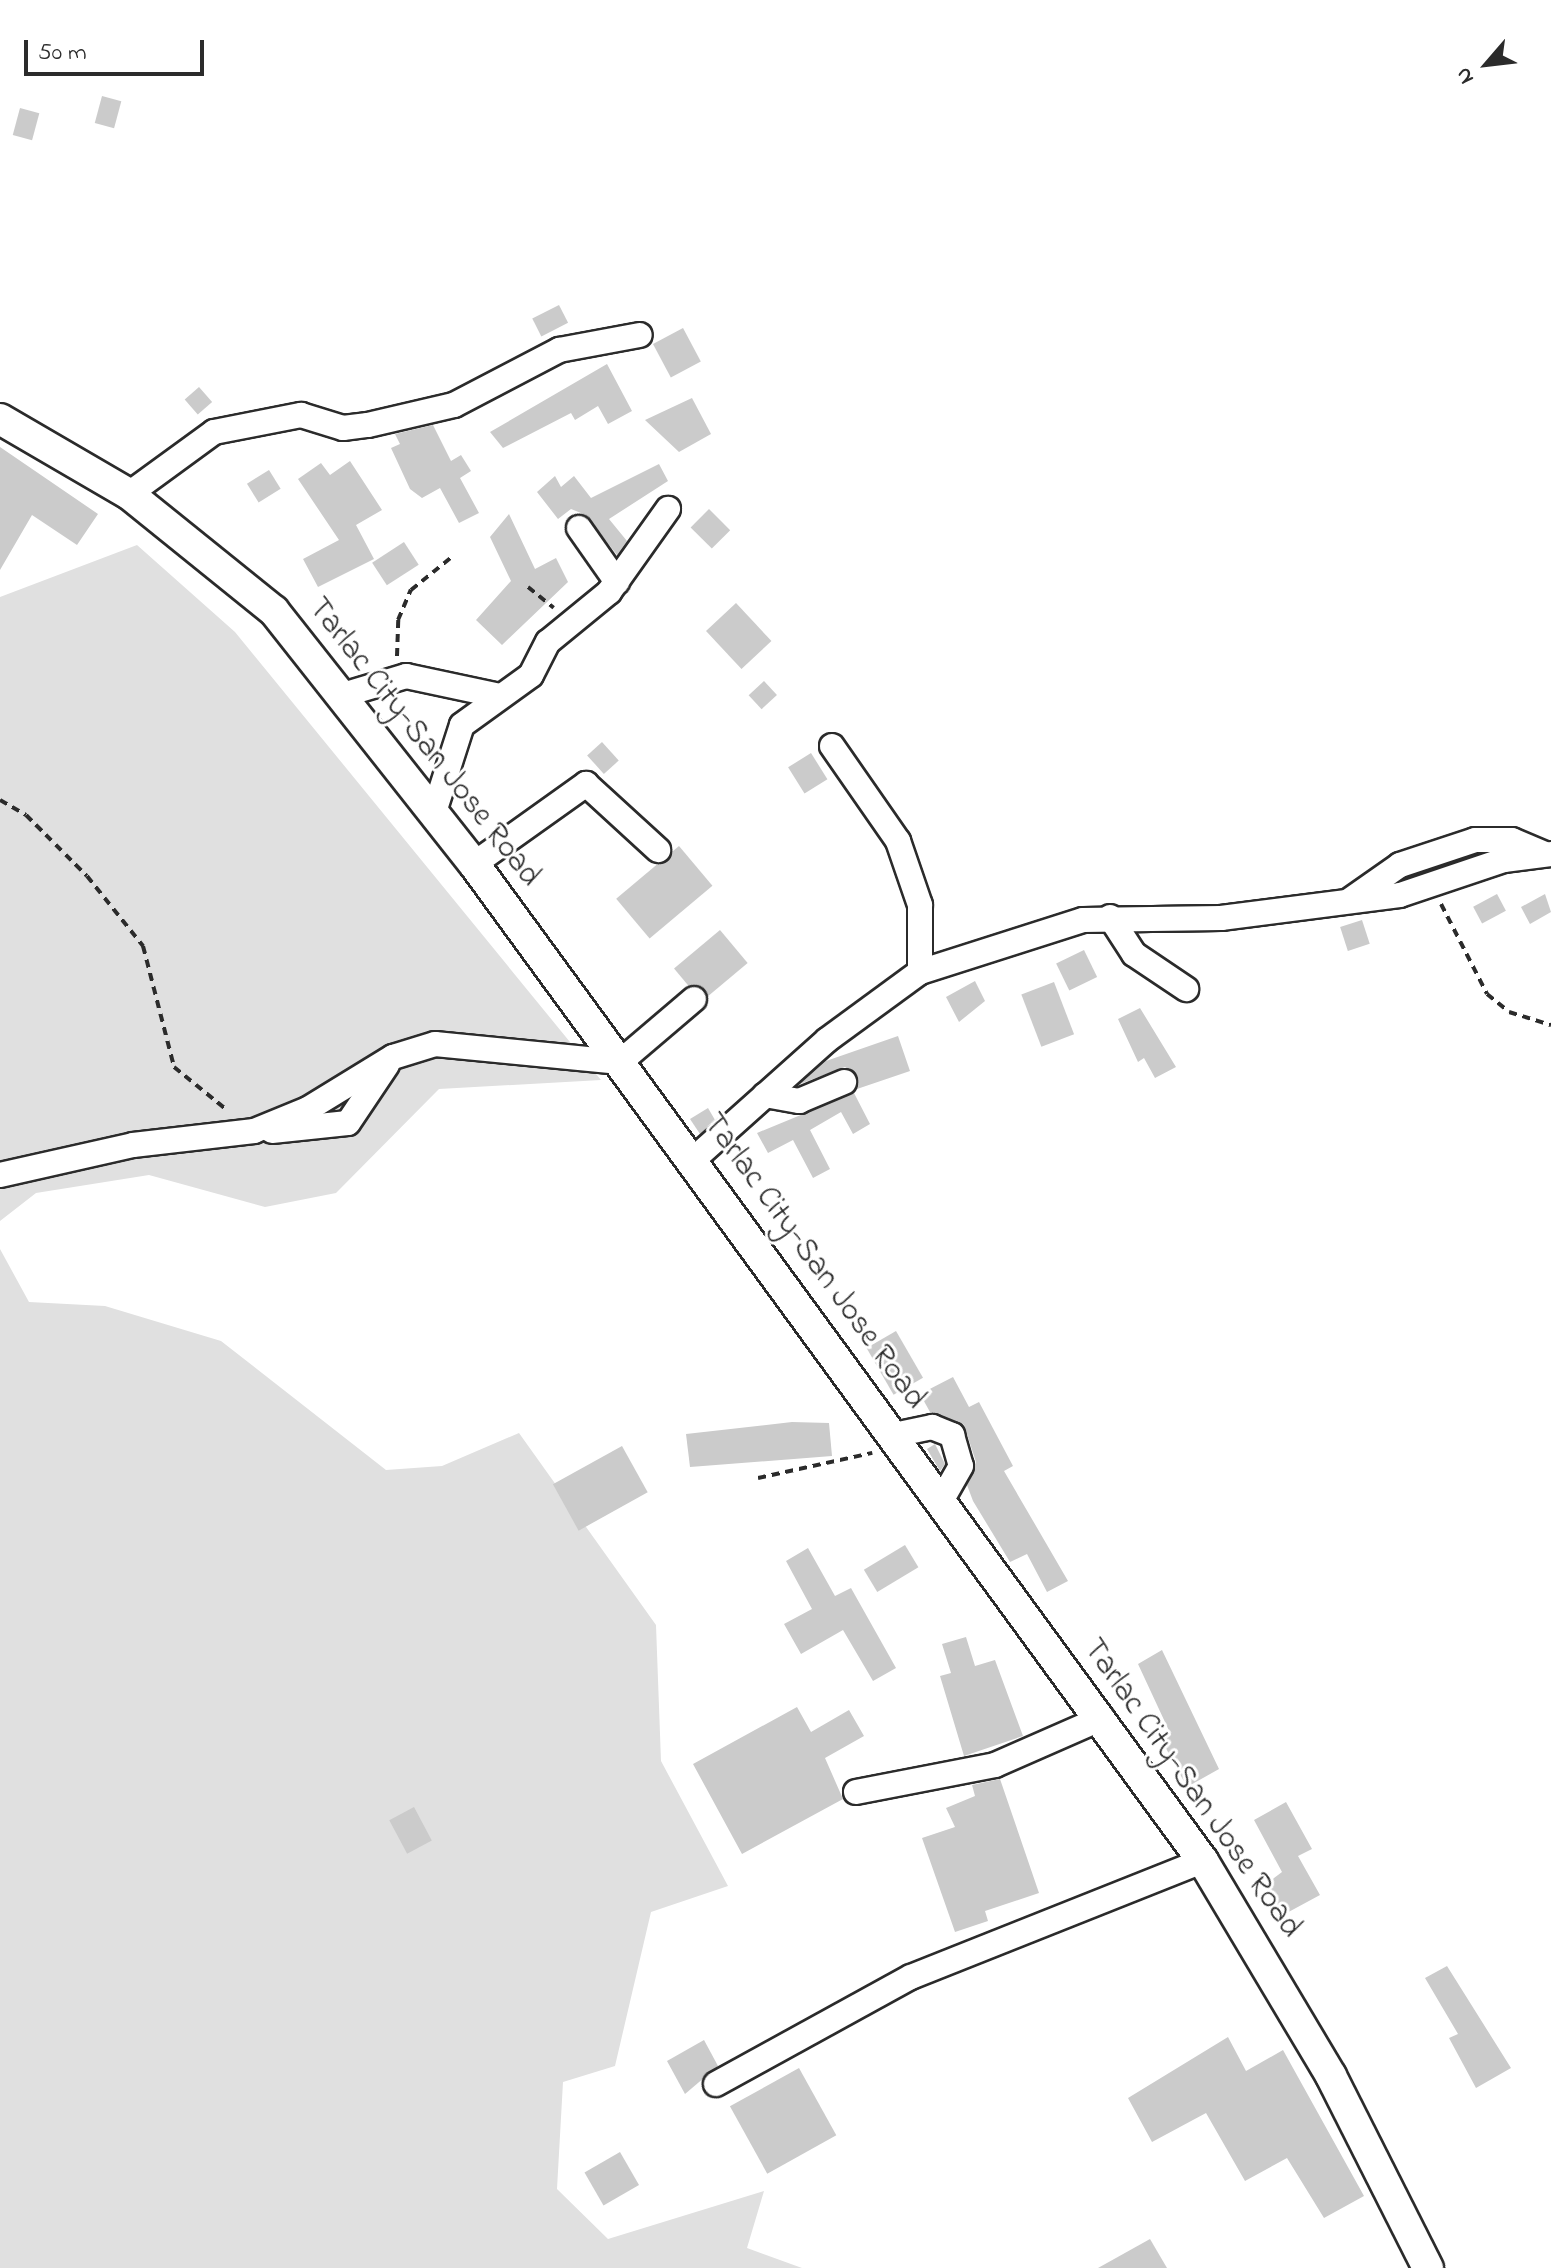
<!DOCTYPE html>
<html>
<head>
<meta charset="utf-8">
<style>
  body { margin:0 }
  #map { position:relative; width:1551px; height:2268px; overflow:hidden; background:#fff; font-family:"Indie Flower",sans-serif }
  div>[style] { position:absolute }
  .green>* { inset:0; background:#e0e0e0 }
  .building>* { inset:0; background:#cbcbcb; transform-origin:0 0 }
  .path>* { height:4px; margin-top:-2px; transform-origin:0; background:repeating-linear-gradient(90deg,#2b2b2b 0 8px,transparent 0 14px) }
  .roads { filter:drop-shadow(2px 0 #2b2b2b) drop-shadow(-2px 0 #2b2b2b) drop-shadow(0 2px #2b2b2b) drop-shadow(0 -2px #2b2b2b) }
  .minor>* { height:24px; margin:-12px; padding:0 12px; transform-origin:12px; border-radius:12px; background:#fff }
  .major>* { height:30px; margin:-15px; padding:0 15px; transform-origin:15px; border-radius:15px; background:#fff }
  span { translate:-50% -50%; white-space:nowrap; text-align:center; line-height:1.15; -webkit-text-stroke:6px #fff; paint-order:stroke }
  .street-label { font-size:32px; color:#2b2b2b }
  .north { position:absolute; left:1447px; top:24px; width:80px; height:80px; -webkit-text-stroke:6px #fff; paint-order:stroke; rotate:242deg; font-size:22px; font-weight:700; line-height:32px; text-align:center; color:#2b2b2b }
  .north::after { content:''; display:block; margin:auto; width:28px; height:36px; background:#2b2b2b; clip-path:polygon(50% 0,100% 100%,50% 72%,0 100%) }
  .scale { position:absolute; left:24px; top:40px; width:180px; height:36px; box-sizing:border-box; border:4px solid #2b2b2b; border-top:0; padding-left:10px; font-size:24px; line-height:28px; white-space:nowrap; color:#2b2b2b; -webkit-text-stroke:6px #fff; paint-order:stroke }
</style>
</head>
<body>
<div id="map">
  <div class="green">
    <i style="clip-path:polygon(137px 545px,235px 632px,601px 1080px,439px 1089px,336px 1193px,265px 1207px,149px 1175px,36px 1193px,0 1221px,0 597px)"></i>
    <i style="clip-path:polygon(0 1249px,29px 1302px,105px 1306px,221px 1341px,386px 1470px,442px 1466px,519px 1433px,656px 1625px,661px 1761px,728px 1886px,651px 1912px,615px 2066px,563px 2082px,557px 2189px,608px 2239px,764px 2191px,747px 2248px,802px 2268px,0 2268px)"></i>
  </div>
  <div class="building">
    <i style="left:102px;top:96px;width:20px;height:28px;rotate:15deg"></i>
    <i style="left:20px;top:108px;width:20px;height:28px;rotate:15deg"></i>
    <i style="left:559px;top:305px;width:20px;height:30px;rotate:63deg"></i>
    <i style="left:683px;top:328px;width:38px;height:34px;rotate:62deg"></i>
    <i style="clip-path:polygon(607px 364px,632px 411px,608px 424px,598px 406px,575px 420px,571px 413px,503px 448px,490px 432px)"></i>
    <i style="left:199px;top:387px;width:20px;height:19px;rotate:49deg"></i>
    <i style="clip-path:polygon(692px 398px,711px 434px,679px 452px,645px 420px)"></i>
    <i style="clip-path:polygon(433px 425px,451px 461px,461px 455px,471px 471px,460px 478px,479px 513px,459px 523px,440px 488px,422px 498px,410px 489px,391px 448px,400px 444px,395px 434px)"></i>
    <i style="clip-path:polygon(0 447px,98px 514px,77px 545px,32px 515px,0 570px)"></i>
    <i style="clip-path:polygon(350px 461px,382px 510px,356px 525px,374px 559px,318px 587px,303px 559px,339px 540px,298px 479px,321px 463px,330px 475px)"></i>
    <i style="clip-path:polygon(659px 464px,668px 481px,609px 519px,627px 541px,617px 555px,586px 515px,571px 509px,558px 519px,537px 492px,555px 476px,561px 487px,574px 476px,591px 498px)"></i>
    <i style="left:269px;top:470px;width:22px;height:26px;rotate:58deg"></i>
    <i style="left:709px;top:509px;width:30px;height:26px;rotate:45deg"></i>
    <i style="clip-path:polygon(509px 514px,535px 569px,556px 558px,568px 582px,502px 645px,476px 620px,511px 581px,490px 537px)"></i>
    <i style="left:404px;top:542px;width:27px;height:38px;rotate:57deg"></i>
    <i style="left:736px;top:603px;width:52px;height:41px;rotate:47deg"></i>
    <i style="left:764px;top:681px;width:19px;height:21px;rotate:47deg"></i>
    <i style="left:602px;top:742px;width:25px;height:20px;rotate:48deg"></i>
    <i style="left:811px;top:753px;width:31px;height:27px;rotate:58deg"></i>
    <i style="left:679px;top:846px;width:52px;height:82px;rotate:50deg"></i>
    <i style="left:1497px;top:894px;width:19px;height:27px;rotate:62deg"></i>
    <i style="clip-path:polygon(1545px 894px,1551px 912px,1530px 924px,1521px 907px)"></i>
    <i style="left:1362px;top:920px;width:25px;height:23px;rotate:72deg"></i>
    <i style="left:720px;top:930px;width:43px;height:60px;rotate:50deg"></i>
    <i style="left:1084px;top:950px;width:30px;height:31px;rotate:64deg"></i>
    <i style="clip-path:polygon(975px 981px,985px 1001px,959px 1022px,946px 997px)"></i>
    <i style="left:1054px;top:982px;width:56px;height:35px;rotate:69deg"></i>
    <i style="clip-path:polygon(1140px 1008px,1176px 1067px,1155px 1078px,1144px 1058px,1138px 1062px,1118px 1019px)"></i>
    <i style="clip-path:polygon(898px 1036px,910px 1071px,857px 1089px,857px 1075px,845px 1067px,800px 1084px,826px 1061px)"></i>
    <i style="clip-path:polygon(854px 1093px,870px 1124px,853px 1134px,841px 1112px,810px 1130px,830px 1169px,813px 1178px,793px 1140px,768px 1153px,757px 1133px)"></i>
    <i style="clip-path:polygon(708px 1108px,715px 1120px,700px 1134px,690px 1119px)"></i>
    <i style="left:896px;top:1331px;width:54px;height:34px;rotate:60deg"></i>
    <i style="clip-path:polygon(953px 1377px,969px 1407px,979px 1402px,1013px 1466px,1004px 1471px,1068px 1581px,1047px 1592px,1027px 1554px,1010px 1562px,973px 1501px,967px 1485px,976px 1462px,964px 1425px,930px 1412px,920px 1394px)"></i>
    <i style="clip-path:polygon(792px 1422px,829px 1423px,832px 1456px,690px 1467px,686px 1434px)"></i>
    <i style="clip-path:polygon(935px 1444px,945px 1464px,940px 1471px,927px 1449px)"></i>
    <i style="left:622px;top:1446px;width:53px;height:79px;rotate:61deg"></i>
    <i style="left:905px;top:1545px;width:26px;height:48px;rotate:59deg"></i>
    <i style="clip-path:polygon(808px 1548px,835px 1596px,851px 1588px,896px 1668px,873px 1681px,843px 1630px,801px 1654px,784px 1624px,812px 1609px,786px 1561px)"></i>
    <i style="clip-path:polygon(966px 1637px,975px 1666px,995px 1660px,1023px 1736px,964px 1756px,940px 1676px,951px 1673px,942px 1644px)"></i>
    <i style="clip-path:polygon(1162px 1650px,1219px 1769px,1187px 1787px,1162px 1741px,1171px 1735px,1138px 1664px)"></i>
    <i style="clip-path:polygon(797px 1707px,811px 1732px,849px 1710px,864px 1736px,825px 1758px,843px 1799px,742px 1854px,693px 1764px)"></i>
    <i style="clip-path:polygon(1000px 1779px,1039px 1893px,985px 1911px,988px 1921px,955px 1932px,922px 1838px,955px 1827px,946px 1808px,975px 1796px,972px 1785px)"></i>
    <i style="clip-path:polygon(1286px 1802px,1312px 1849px,1298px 1856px,1320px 1895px,1283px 1915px,1266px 1884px,1282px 1872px,1254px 1820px)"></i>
    <i style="left:414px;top:1807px;width:38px;height:28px;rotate:62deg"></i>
    <i style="clip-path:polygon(1447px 1966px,1511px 2068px,1476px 2088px,1449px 2038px,1458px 2034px,1425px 1978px)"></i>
    <i style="clip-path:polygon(1228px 2037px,1246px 2071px,1283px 2050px,1364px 2196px,1324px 2218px,1287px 2158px,1245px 2181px,1206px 2113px,1152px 2142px,1128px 2098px)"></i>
    <i style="clip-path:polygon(704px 2040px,718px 2066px,685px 2094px,667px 2061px)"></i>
    <i style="left:799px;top:2068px;width:77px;height:79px;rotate:61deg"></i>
    <i style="left:620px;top:2152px;width:38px;height:41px;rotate:60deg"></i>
    <i style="clip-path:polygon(1150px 2239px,1167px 2268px,1098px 2268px)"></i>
  </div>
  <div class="path">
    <i style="left:528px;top:587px;width:33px;rotate:39deg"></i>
    <i style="left:397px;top:656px;width:36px;rotate:-88deg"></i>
    <i style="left:398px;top:620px;width:33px;rotate:-67deg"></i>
    <i style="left:411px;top:590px;width:54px;rotate:-39deg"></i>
    <i style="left:0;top:800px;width:30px;rotate:30deg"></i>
    <i style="left:26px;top:815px;width:86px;rotate:45deg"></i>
    <i style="left:87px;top:876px;width:90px;rotate:51.3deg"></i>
    <i style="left:143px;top:946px;width:125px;rotate:75.6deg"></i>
    <i style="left:174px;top:1067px;width:68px;rotate:39.1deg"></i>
    <i style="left:1441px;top:904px;width:101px;rotate:62.9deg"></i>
    <i style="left:1487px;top:994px;width:28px;rotate:39deg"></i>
    <i style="left:1509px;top:1012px;width:44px;rotate:17.2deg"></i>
    <i style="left:758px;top:1478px;width:117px;rotate:-12.4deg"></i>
  </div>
  <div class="roads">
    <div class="minor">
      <i style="left:129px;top:494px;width:105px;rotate:-36.1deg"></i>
      <i style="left:214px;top:432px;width:89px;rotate:-11.1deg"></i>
      <i style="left:301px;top:415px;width:44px;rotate:17.2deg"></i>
      <i style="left:343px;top:428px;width:25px;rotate:-7deg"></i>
      <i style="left:368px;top:425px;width:88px;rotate:-13.1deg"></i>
      <i style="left:454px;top:405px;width:119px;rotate:-27.6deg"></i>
      <i style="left:559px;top:350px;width:82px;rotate:-10.5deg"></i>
      <i style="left:579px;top:528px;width:66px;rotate:54.9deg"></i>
      <i style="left:343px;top:695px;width:66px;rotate:-16.8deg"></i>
      <i style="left:406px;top:676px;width:96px;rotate:12deg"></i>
      <i style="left:832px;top:746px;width:116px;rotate:55.2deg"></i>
      <i style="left:898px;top:841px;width:68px;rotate:71deg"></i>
      <i style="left:920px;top:905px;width:67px;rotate:90deg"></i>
      <i style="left:434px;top:812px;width:91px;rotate:-72.2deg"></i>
      <i style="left:462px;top:725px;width:85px;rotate:-35.9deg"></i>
      <i style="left:531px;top:675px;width:37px;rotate:-63deg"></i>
      <i style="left:548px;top:642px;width:79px;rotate:-39.3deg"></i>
      <i style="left:609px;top:592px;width:102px;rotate:-54.6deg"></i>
      <i style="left:474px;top:864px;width:138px;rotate:-35.5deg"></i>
      <i style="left:586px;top:784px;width:98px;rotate:42.5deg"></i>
      <i style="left:1350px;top:900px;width:61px;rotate:-35deg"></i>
      <i style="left:1400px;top:865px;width:79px;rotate:-18.4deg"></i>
      <i style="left:1475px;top:840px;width:37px"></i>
      <i style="left:1512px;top:840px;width:34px;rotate:23deg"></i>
      <i style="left:1110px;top:917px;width:44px;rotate:57deg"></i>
      <i style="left:1134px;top:954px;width:63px;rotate:33.9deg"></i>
      <i style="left:765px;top:1095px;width:35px;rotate:10deg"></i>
      <i style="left:799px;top:1101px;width:49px;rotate:-22.9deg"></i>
      <i style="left:272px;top:1131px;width:76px;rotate:-6deg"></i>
      <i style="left:348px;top:1123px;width:70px;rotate:-56.1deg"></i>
      <i style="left:694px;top:1159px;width:178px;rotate:-41.8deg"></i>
      <i style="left:827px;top:1040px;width:115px;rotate:-36.2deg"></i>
      <i style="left:920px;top:972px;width:171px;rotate:-17.7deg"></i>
      <i style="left:1083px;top:920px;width:138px;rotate:-0.8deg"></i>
      <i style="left:1221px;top:918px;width:180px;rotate:-7.3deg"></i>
      <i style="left:1400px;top:895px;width:110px;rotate:-18.6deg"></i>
      <i style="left:1504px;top:860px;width:47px;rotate:-7.3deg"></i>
      <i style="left:0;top:1175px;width:136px;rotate:-12.7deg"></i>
      <i style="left:133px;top:1145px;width:122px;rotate:-6.6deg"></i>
      <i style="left:254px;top:1131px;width:58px;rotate:-22.2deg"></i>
      <i style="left:308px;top:1109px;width:100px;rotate:-31.5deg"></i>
      <i style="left:393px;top:1057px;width:44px;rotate:-17.2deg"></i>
      <i style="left:435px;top:1044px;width:186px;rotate:5.6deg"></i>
      <i style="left:620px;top:1062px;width:97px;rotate:-40.4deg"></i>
      <i style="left:894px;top:1435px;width:39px;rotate:-12deg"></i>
      <i style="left:932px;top:1427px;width:22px;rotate:22deg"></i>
      <i style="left:952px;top:1435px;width:32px;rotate:74deg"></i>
      <i style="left:961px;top:1466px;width:40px;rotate:119.7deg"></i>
      <i style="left:856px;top:1792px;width:142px;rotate:-11deg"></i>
      <i style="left:995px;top:1765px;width:117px;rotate:-23.7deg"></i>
      <i style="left:716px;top:2084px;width:222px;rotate:-28.8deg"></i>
      <i style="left:911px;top:1977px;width:314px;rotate:-21.7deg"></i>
    </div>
    <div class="major">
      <i style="left:0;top:419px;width:149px;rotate:30.2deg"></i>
      <i style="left:129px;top:494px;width:186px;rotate:38.9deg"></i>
      <i style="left:274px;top:611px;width:323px;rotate:51.7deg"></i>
      <i style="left:474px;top:864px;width:1235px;rotate:53.83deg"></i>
      <i style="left:1203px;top:1861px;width:250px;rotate:59.2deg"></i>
      <i style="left:1331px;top:2076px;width:215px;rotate:63.2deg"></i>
    </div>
  </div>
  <div class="street-label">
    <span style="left:423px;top:743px;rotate:52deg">Tarlac City-San Jose Road</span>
    <span style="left:813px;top:1262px;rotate:54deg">Tarlac City-San Jose Road</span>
    <span style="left:1191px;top:1789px;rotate:55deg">Tarlac City-San Jose Road</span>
  </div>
  <div class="north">N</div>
  <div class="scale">50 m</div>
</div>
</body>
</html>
